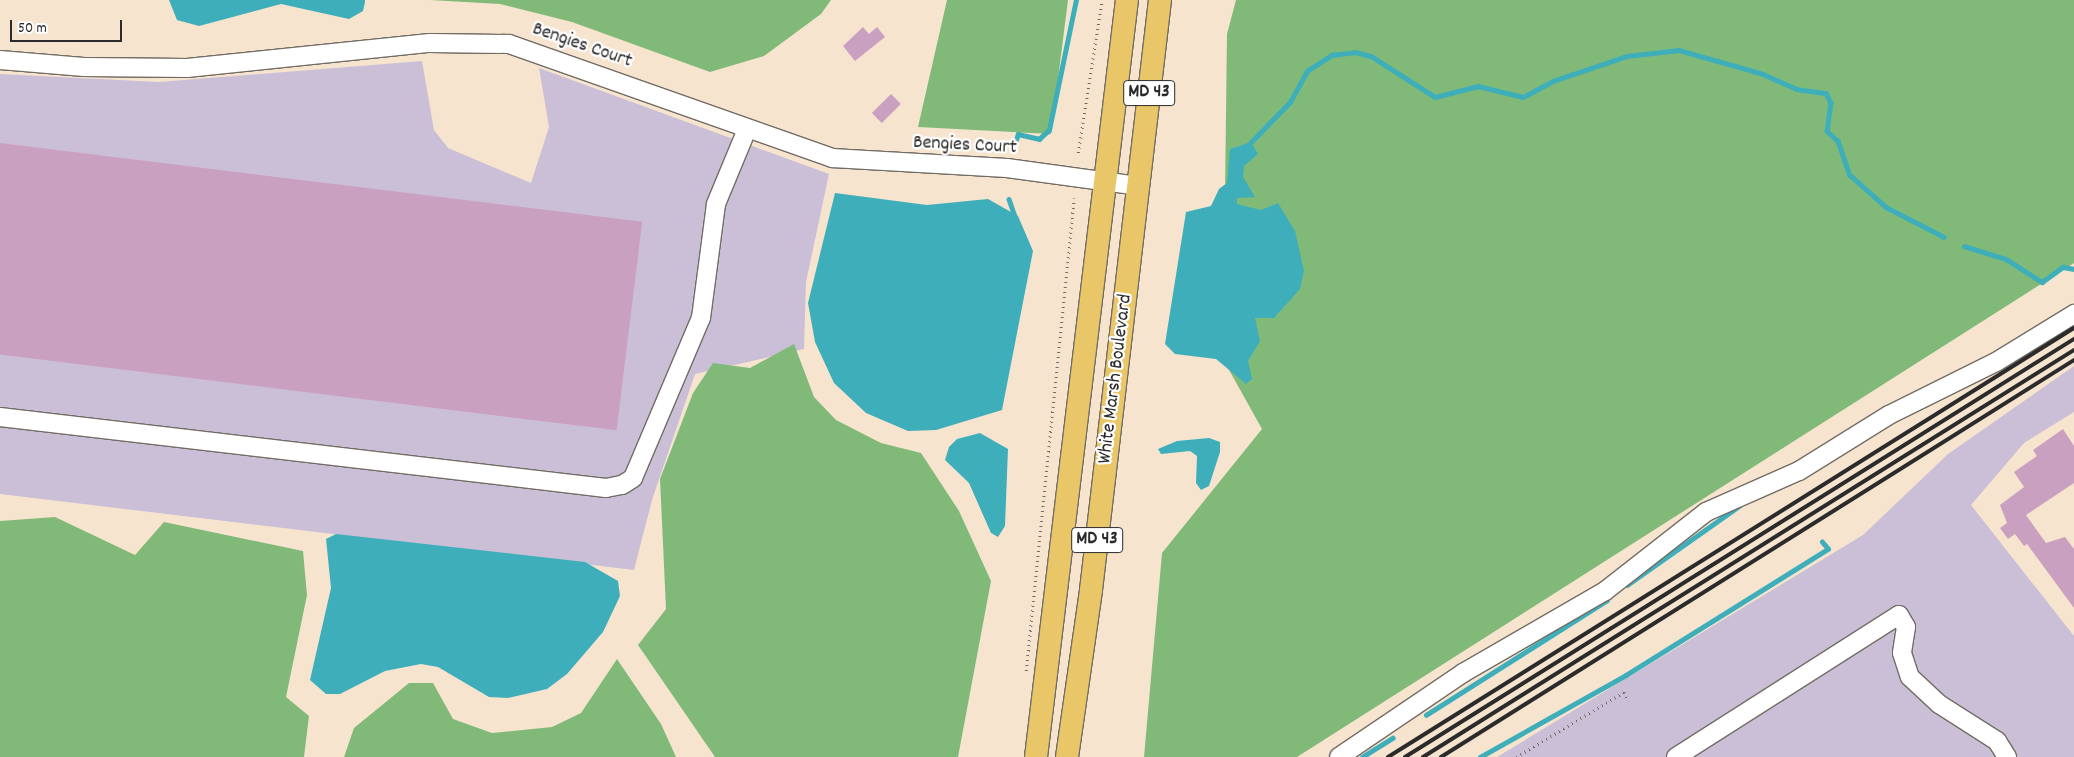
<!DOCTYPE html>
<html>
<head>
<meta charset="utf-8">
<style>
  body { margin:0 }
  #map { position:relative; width:2074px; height:757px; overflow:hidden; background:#f7e4cf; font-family:Dekko,sans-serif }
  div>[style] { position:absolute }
  .industrial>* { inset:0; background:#cabfd6 }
  .forest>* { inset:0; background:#81ba78 }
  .water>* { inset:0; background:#3eaeba }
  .stream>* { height:4.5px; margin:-2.25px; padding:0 2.25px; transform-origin:2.25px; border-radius:2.25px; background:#3eaeba }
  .building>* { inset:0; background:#caa0c1; transform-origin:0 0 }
  .path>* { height:2.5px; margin-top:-1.25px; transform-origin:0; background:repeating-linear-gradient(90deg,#726c64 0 1px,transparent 0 5px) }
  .roads { filter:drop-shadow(1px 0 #726c64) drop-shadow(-1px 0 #726c64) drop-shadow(0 1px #726c64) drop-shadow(0 -1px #726c64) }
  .minor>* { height:18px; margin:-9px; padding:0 9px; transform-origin:9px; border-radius:9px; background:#fff }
  .major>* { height:22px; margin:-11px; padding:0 11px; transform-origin:11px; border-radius:11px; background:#e9c769 }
  .rail>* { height:4px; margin:-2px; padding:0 2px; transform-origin:2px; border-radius:2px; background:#2b2b2b }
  span { translate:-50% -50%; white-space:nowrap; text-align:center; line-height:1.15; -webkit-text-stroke:4.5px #fff; paint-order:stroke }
  .shield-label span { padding:1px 4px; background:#fff; border:1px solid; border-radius:4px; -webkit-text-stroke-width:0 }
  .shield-label { font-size:19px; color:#2b2b2b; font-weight:700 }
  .street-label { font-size:20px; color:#2b2b2b }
  .scale { position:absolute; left:10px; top:20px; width:112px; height:22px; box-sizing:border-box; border:2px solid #2b2b2b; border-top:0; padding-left:6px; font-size:15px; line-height:18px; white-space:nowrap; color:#2b2b2b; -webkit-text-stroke:4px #fff; paint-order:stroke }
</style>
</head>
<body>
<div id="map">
  <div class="industrial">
    <i style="clip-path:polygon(422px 61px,434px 130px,448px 148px,531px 183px,549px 127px,539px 68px,829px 174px,806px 282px,804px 349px,695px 374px,652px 500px,634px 570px,0 494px,0 74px,159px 82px)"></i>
    <i style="clip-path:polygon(2074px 366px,2074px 412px,2024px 443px,1971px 505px,2074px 636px,2074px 757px,1497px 757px,1863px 535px,1948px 454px)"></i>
  </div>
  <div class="forest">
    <i style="clip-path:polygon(430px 0,831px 0,821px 14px,764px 56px,710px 72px,572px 22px,500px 4px)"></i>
    <i style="clip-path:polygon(947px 0,1068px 0,1051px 134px,918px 127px)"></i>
    <i style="clip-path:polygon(1236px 0,2074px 0,2074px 263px,1297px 757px,1144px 757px,1162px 553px,1262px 429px,1209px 334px,1225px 195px,1227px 34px)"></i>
    <i style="clip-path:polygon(794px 344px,814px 397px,836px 420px,881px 443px,921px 453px,959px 511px,991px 581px,958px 757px,715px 757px,638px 645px,666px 609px,660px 479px,693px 393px,713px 363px,750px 368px)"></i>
    <i style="clip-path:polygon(55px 517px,135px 555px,164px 522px,303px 551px,307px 595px,286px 697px,309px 716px,304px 757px,0 757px,0 521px)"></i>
    <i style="clip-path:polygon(617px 659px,661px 724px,676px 757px,344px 757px,354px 728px,409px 683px,433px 683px,453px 719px,492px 733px,552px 727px,581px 713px)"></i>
  </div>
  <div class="water">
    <i style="clip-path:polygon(169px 0,365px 0,365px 2px,363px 11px,349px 19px,281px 4px,199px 26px,177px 20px)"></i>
    <i style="clip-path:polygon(1251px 142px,1258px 154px,1244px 166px,1243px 177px,1255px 197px,1237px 198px,1237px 204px,1261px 210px,1278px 203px,1295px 231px,1304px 271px,1300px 289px,1274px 318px,1255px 318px,1260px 341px,1248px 361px,1252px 379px,1246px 384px,1216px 359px,1175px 354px,1165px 344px,1186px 212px,1211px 206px,1219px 189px,1227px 183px,1230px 149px)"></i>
    <i style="clip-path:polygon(835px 193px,927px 205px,988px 199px,1018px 216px,1033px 251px,1002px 410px,936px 430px,908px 431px,866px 413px,834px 383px,815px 342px,808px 303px)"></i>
    <i style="clip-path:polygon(980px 433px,1008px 449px,1005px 526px,998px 537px,991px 533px,969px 483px,945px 460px,949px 447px,957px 439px)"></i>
    <i style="clip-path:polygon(1209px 438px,1220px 442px,1220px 452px,1209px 486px,1201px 490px,1196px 483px,1197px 456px,1190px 451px,1161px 454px,1158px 449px,1177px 441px)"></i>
    <i style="clip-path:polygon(336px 534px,585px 562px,618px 581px,620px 596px,603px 632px,567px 674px,547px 689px,508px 698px,489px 697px,438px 667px,421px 664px,385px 671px,340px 694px,326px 694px,310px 680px,331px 588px,326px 539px)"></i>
  </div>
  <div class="stream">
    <i style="left:1016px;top:140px;width:6px;rotate:-72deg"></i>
    <i style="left:1018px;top:134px;width:22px;rotate:13deg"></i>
    <i style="left:1039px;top:139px;width:13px;rotate:-42deg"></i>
    <i style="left:1049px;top:130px;width:133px;rotate:-78.3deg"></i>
    <i style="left:1251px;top:142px;width:56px;rotate:-45.7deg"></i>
    <i style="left:1290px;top:102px;width:35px;rotate:-61deg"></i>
    <i style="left:1307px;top:71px;width:30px;rotate:-33deg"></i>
    <i style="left:1332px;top:55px;width:23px;rotate:-7deg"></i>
    <i style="left:1355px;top:52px;width:16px;rotate:14deg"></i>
    <i style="left:1371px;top:56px;width:76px;rotate:32.6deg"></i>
    <i style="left:1435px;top:97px;width:44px;rotate:-14.3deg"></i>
    <i style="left:1478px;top:86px;width:46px;rotate:13.7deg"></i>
    <i style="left:1523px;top:97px;width:34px;rotate:-28deg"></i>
    <i style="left:1553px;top:81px;width:78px;rotate:-18.7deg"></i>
    <i style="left:1627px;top:56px;width:52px;rotate:-6.6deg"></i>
    <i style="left:1679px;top:50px;width:87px;rotate:15.9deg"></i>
    <i style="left:1763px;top:74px;width:36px;rotate:24deg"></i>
    <i style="left:1796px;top:89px;width:30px;rotate:8deg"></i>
    <i style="left:1826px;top:93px;width:11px;rotate:63deg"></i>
    <i style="left:1831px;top:103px;width:28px;rotate:98deg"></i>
    <i style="left:1827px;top:131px;width:15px;rotate:42deg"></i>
    <i style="left:1838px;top:141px;width:36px;rotate:71deg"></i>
    <i style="left:1850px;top:175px;width:48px;rotate:41.6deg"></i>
    <i style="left:1886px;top:207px;width:65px;rotate:27.3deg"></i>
    <i style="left:1009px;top:199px;width:21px;rotate:71deg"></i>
    <i style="left:1964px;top:246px;width:44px;rotate:17.2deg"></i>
    <i style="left:2006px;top:259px;width:43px;rotate:32.6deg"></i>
    <i style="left:2042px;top:282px;width:26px;rotate:-36deg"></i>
    <i style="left:2063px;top:267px;width:11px;rotate:10deg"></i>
    <i style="left:1627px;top:585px;width:137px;rotate:-35.2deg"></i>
    <i style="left:1426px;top:715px;width:214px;rotate:-32.4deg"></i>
    <i style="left:1362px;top:757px;width:36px;rotate:-32deg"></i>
    <i style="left:1480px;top:757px;width:167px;rotate:-29.3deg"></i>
    <i style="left:1626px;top:675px;width:238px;rotate:-32deg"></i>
    <i style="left:1828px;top:549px;width:9px;rotate:-131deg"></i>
  </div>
  <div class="building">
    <i style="clip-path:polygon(863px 27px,869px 34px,877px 27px,885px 37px,855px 61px,843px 46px)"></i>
    <i style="left:891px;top:94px;width:14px;height:27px;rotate:45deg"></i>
    <i style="left:0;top:143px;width:647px;height:210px;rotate:7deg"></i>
    <i style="clip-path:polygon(2063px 429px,2074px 446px,2074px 483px,2026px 515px,2046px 543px,2065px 537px,2074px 549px,2074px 608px,2027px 544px,2024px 546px,2015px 534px,2008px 539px,2000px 528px,2007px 523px,2000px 505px,2024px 487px,2014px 472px,2037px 456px,2033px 450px)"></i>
  </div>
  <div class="path">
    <i style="left:1078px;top:153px;width:155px;rotate:-81.1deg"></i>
    <i style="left:1026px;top:671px;width:475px;rotate:-84.2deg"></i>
    <i style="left:1516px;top:757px;width:126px;rotate:-31deg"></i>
    <i style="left:1624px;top:692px;width:10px;rotate:66deg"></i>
  </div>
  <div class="roads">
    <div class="minor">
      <i style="left:0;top:60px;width:84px;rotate:4.8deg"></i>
      <i style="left:84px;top:67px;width:103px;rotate:0.6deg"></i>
      <i style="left:187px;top:68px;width:244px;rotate:-5.9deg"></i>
      <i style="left:430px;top:43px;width:79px;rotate:0.7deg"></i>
      <i style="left:509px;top:44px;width:343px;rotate:19.4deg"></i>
      <i style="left:832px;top:158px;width:175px;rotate:3.3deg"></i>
      <i style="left:1007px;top:168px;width:132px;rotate:7.8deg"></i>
      <i style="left:0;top:417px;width:610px;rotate:6.68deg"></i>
      <i style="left:606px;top:488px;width:16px;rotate:-11deg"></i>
      <i style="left:622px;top:485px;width:13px;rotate:-32deg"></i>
      <i style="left:633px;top:478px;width:174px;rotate:-67deg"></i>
      <i style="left:701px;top:318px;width:115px;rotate:-82.5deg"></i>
      <i style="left:716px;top:204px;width:81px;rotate:-67.5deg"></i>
      <i style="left:1339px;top:757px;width:150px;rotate:-34.1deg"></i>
      <i style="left:1463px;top:673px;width:164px;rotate:-30deg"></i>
      <i style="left:1605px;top:591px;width:128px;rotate:-38deg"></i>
      <i style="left:1706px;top:512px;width:102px;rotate:-23.8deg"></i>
      <i style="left:1799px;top:471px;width:106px;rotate:-31.9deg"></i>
      <i style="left:1889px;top:415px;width:119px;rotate:-26.4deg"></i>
      <i style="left:1996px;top:362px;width:92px;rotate:-31.6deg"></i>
      <i style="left:1676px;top:757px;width:264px;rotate:-32.5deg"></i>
      <i style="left:1899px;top:615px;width:14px;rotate:60deg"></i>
      <i style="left:1906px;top:627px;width:26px;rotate:99deg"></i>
      <i style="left:1902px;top:653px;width:25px;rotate:72deg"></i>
      <i style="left:1910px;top:677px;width:40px;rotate:43deg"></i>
      <i style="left:1939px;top:704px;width:69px;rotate:32.5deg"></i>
      <i style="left:1997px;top:741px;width:19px;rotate:58deg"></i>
    </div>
    <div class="major">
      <i style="left:1036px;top:757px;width:762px;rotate:-83.15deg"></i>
      <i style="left:1067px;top:757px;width:169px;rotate:-81.8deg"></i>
      <i style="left:1091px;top:590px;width:594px;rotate:-83.33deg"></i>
    </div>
  </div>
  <div class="rail">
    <i style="left:1388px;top:757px;width:809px;rotate:-32.02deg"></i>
    <i style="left:1405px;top:757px;width:789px;rotate:-32deg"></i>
    <i style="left:1423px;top:757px;width:768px;rotate:-32.01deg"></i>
    <i style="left:1441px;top:757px;width:747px;rotate:-32.09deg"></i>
  </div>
  <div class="shield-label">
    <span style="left:1149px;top:93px">MD 43</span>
    <span style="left:1097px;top:540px">MD 43</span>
  </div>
  <div class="street-label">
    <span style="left:582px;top:46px;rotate:19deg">Bengies Court</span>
    <span style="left:965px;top:146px;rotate:3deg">Bengies Court</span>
    <span style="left:1116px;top:379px;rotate:-83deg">White Marsh Boulevard</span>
  </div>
  <div class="scale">50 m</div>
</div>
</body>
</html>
